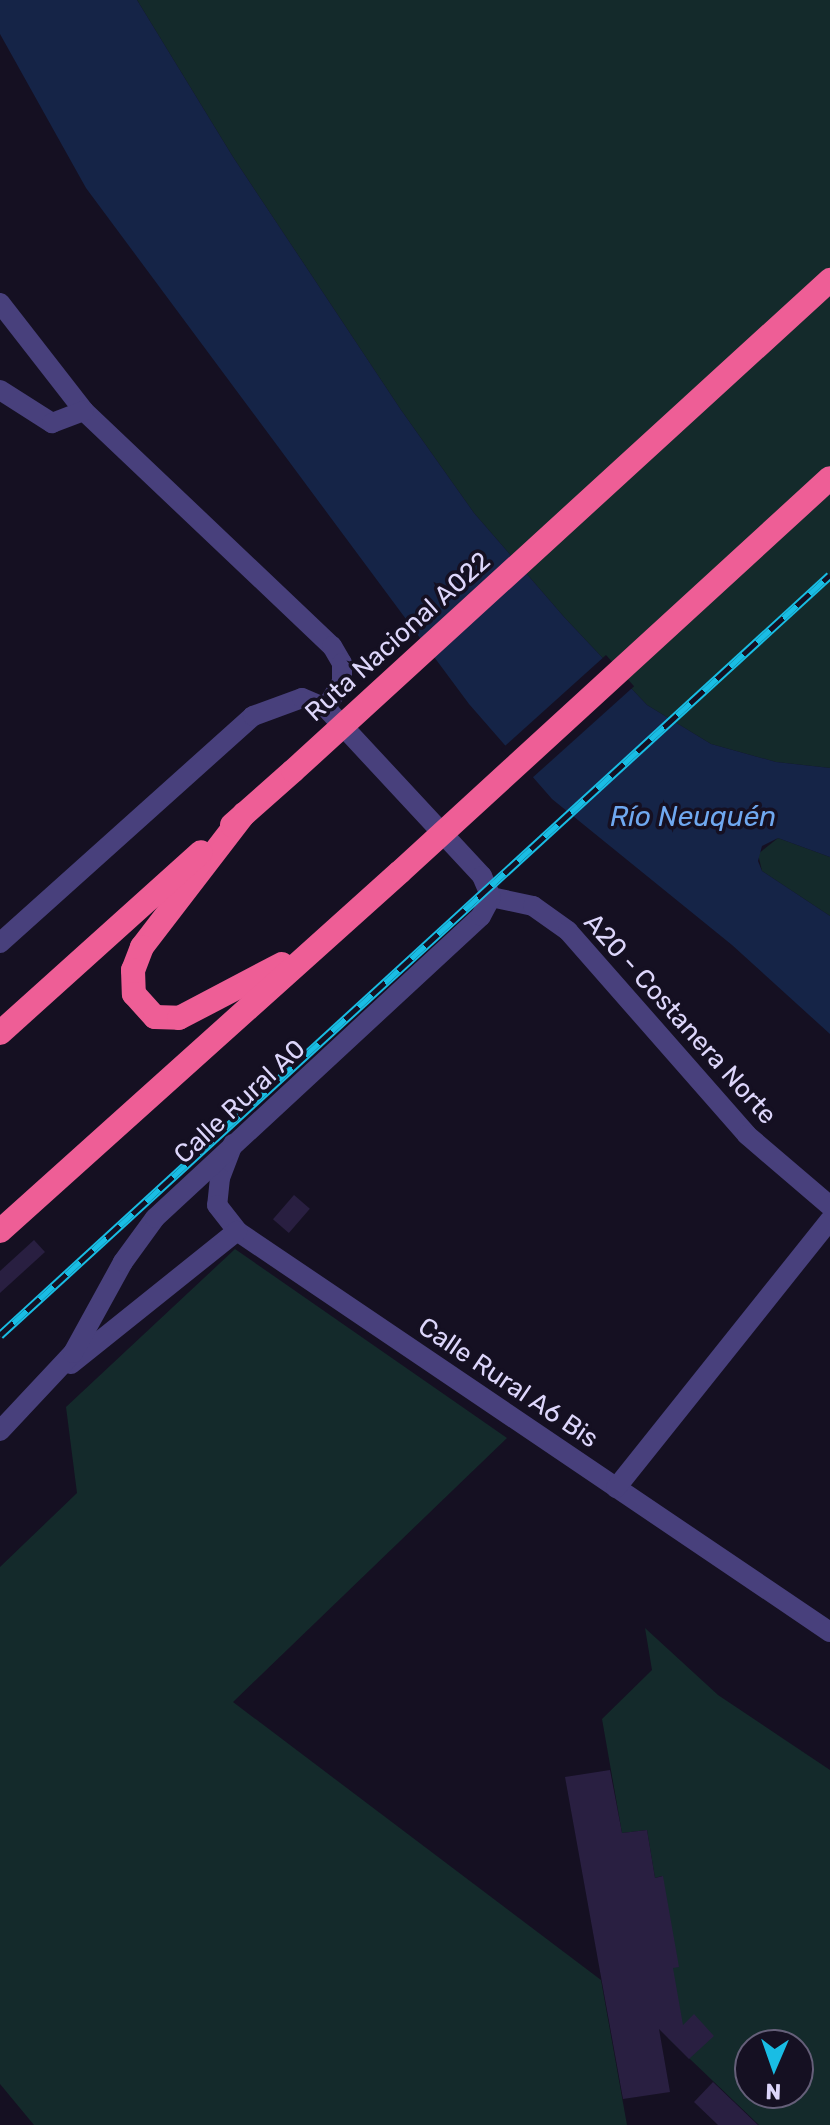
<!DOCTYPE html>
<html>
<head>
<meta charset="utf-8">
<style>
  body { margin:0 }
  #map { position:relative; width:830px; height:2125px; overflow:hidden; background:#151022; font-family:Rubik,sans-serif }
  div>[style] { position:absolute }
  .green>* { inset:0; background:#142a2b }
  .water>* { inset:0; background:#152447 }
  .pier>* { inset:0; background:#151022; transform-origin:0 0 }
  .building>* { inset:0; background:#291f41; transform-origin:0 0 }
  .minor>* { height:20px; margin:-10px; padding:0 10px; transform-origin:10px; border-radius:10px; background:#48407c }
  .highway>* { height:24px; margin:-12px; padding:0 12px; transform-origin:12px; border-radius:12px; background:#ee5e96 }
  .rail>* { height:9px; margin-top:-4.5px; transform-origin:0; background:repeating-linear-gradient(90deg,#151022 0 18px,#19bde4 0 36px); box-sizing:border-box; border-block:2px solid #19bde4 }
  .highway-bridge>* { height:24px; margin:-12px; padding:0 12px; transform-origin:12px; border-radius:12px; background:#ee5e96 }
  span { translate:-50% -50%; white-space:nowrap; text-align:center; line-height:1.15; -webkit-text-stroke:7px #151022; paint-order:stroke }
  .street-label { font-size:26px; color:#ddd6fb }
  .water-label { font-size:28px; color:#6fa8f0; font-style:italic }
  .north { position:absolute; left:734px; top:2029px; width:80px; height:80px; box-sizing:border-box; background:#151022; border:2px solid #655f79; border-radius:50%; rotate:182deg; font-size:22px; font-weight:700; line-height:32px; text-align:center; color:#ddd6fb }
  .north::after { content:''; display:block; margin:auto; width:28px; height:36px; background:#19bde4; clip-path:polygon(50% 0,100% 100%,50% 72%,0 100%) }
</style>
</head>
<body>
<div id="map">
  <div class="green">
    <i style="clip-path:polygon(137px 0,830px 0,830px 768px,776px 762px,711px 744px,647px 705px,564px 617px,474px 513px,401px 410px,233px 157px)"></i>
    <i style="clip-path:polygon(778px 838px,830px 857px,830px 916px,762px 871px,758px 854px)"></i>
    <i style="clip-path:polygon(235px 1249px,507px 1438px,233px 1702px,601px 1980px,627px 2125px,34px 2125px,0 2084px,0 1567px,77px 1493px,66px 1407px)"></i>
    <i style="clip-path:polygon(evenodd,645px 1628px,718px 1695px,830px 1770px,830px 2125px,759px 2125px,668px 2038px,673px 1968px,662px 1876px,655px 1878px,647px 1830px,622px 1833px,602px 1719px,652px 1670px,645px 1628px,750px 2045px,798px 2045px,798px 2093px,750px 2093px,750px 2045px)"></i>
  </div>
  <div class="water">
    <i style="clip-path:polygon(0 0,137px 0,233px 157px,401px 410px,474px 513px,564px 617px,647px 705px,711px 744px,776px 762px,830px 768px,830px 857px,778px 838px,762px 846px,758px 861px,762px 871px,830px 916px,830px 1034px,732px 945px,552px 799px,469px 704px,86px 188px,0 34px)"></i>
  </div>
  <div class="pier">
    <i style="left:606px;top:655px;width:42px;height:141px;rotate:48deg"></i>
  </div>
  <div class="building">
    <i style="left:294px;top:1195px;width:21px;height:32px;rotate:41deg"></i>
    <i style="clip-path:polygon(34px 1240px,45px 1252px,0 1293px,0 1271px)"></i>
    <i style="clip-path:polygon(610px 1770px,622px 1833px,647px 1830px,655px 1878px,663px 1876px,679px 1967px,673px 1968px,683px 2025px,694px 2014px,714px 2036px,689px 2059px,659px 2029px,670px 2092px,623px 2099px,565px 1777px)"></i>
    <i style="clip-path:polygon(713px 2082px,758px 2125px,718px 2125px,694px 2102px)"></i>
  </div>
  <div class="minor">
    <i style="left:0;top:303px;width:137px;rotate:52.1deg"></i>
    <i style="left:84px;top:411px;width:342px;rotate:43.5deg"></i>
    <i style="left:332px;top:646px;width:20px;rotate:60deg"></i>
    <i style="left:342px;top:663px;width:19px;rotate:90deg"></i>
    <i style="left:342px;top:682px;width:31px;rotate:122deg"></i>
    <i style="left:0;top:390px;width:62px;rotate:32.4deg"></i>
    <i style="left:52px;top:423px;width:34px;rotate:-21deg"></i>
    <i style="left:491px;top:897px;width:43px;rotate:12.1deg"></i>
    <i style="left:533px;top:906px;width:43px;rotate:35.5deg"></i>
    <i style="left:568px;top:931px;width:271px;rotate:48.7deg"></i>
    <i style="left:747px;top:1135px;width:109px;rotate:40.5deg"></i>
    <i style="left:0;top:943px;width:340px;rotate:-41.9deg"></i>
    <i style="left:253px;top:716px;width:52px;rotate:-20.2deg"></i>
    <i style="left:302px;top:698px;width:26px;rotate:23deg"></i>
    <i style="left:326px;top:708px;width:229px;rotate:47.1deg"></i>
    <i style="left:482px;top:876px;width:23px;rotate:67deg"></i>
    <i style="left:233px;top:1144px;width:36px;rotate:111deg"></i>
    <i style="left:220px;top:1178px;width:27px;rotate:96deg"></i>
    <i style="left:217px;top:1205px;width:33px;rotate:52deg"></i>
    <i style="left:237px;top:1231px;width:716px;rotate:34.07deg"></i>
    <i style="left:71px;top:1364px;width:213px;rotate:-38.7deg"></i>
    <i style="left:0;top:1431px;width:107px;rotate:-46.9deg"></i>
    <i style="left:73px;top:1353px;width:104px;rotate:-61.2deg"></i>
    <i style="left:123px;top:1262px;width:54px;rotate:-54deg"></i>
    <i style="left:155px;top:1218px;width:444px;rotate:-42.8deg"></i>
    <i style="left:481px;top:916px;width:21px;rotate:-62deg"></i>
    <i style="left:616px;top:1488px;width:343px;rotate:-51.4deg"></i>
  </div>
  <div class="highway">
    <i style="left:244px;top:814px;width:168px;rotate:127.5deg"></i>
    <i style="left:142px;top:947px;width:25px;rotate:111deg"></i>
    <i style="left:133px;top:970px;width:24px;rotate:88deg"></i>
    <i style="left:134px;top:994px;width:31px;rotate:48deg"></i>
    <i style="left:155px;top:1017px;width:24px;rotate:2deg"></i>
    <i style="left:179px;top:1018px;width:116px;rotate:-27.7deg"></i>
    <i style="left:232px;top:825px;width:81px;rotate:-41.5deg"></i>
    <i style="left:0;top:1033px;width:270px;rotate:-42deg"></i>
    <i style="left:0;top:1231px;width:537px;rotate:-41.91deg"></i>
  </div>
  <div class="rail">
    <i style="left:0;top:1335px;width:1125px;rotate:-42.48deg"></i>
  </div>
  <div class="highway-bridge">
    <i style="left:293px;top:771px;width:728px;rotate:-42.44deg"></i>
    <i style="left:400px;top:872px;width:583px;rotate:-42.5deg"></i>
  </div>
  <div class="street-label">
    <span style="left:398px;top:637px;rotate:-42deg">Ruta Nacional A022</span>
    <span style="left:680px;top:1019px;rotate:48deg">A20 - Costanera Norte</span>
    <span style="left:240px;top:1102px;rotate:-43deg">Calle Rural A0</span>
    <span style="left:508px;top:1383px;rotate:34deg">Calle Rural A6 Bis</span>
  </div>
  <div class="water-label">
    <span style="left:693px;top:817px">Río Neuquén</span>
  </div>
  <div class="north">N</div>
</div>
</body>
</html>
